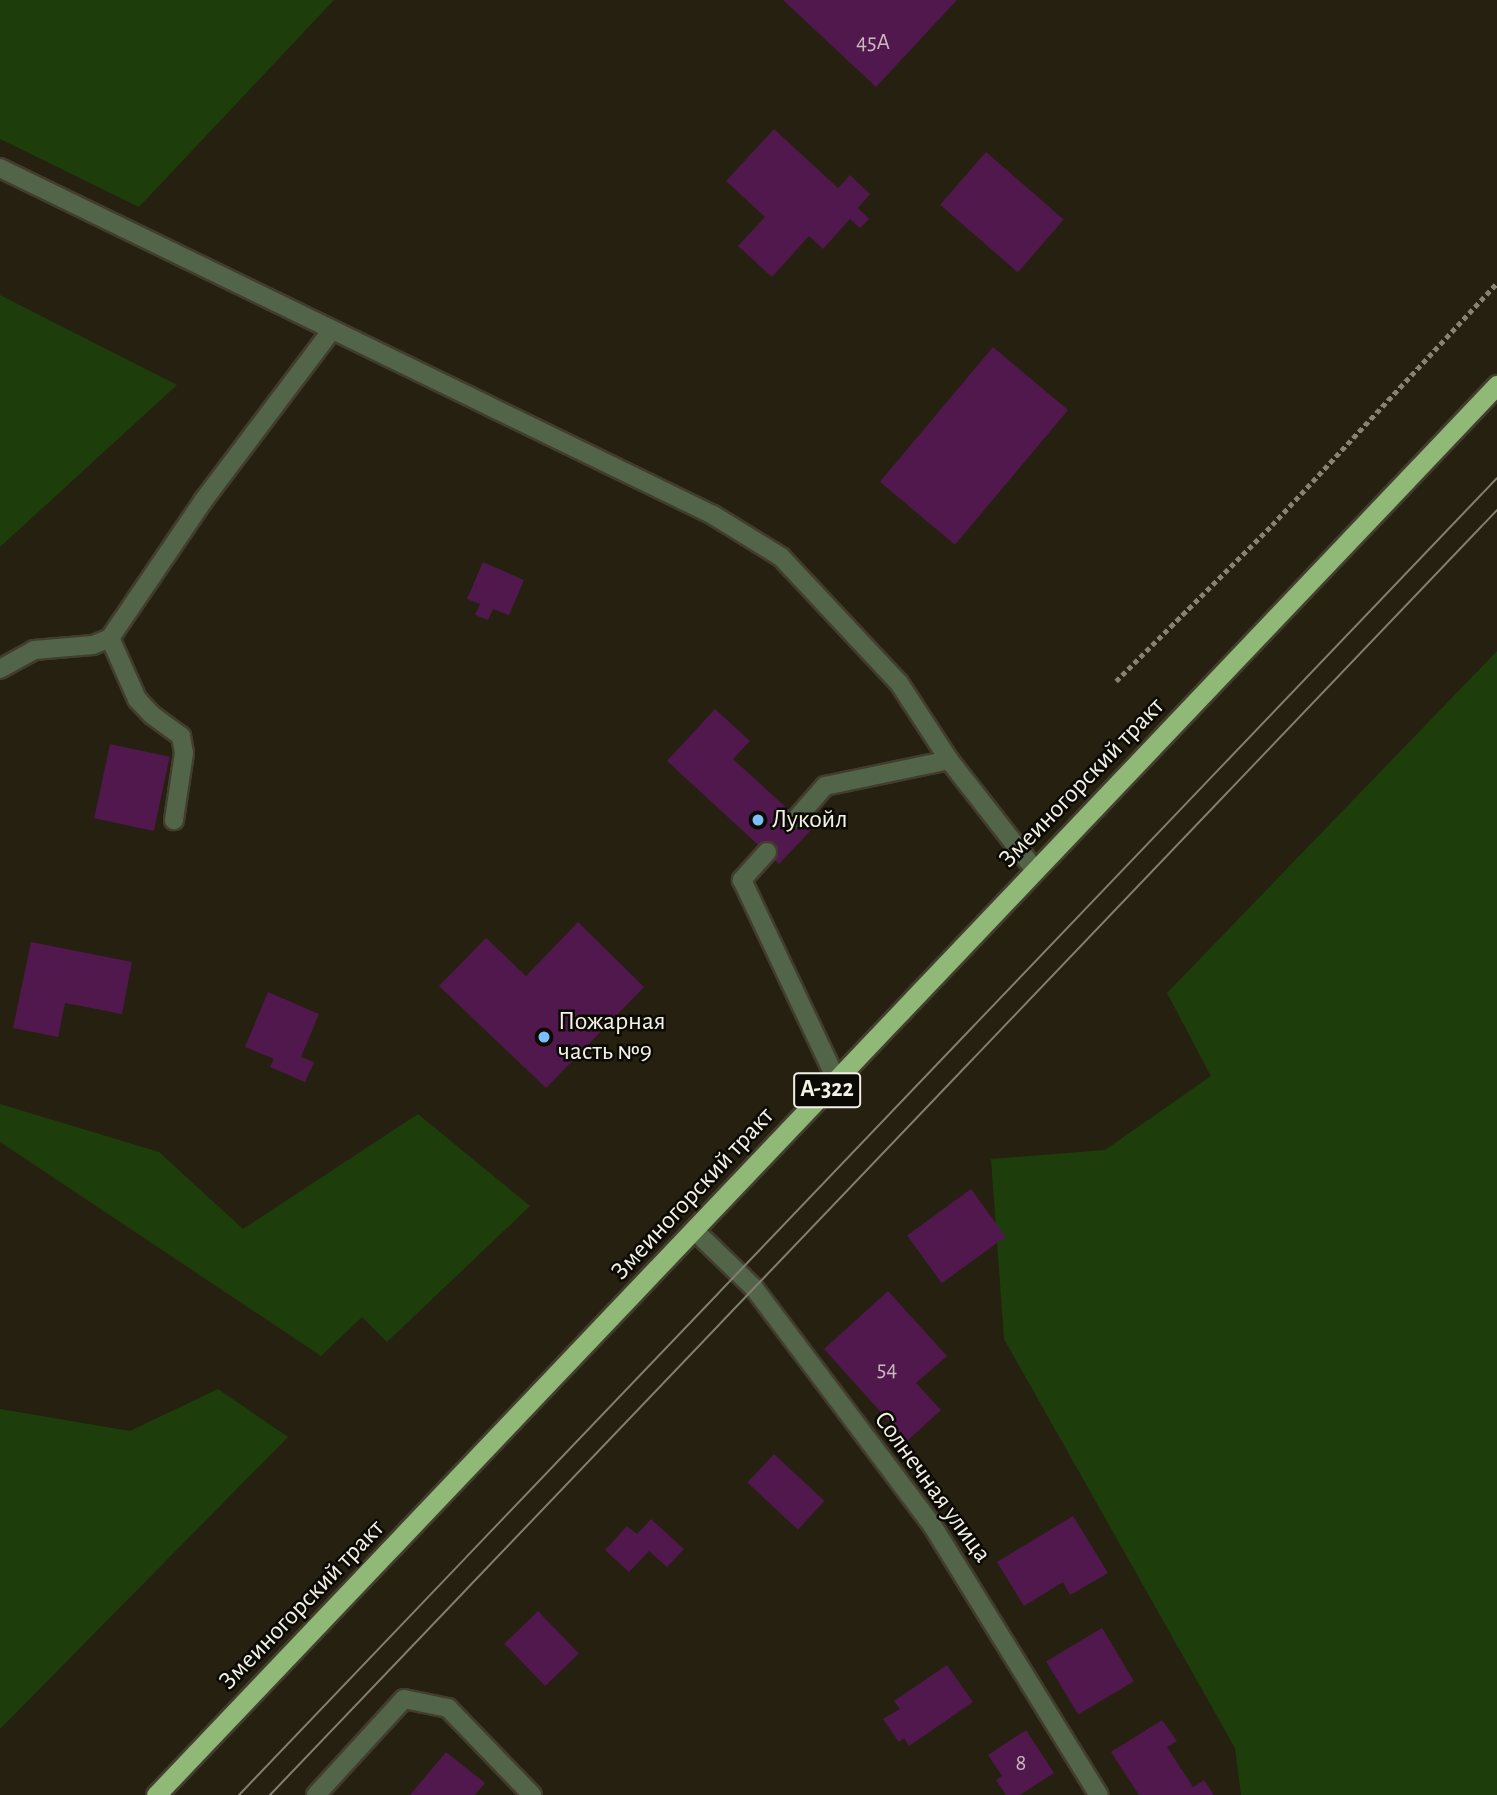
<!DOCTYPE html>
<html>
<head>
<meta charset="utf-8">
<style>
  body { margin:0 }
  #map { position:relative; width:1497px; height:1795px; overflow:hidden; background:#252010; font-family:"Alegreya Sans",sans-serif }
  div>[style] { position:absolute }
  .green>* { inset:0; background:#1d3e0a }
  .building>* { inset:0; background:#51184d; transform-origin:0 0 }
  .path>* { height:4.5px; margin-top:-2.25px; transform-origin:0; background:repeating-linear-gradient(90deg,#868274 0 5px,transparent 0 8.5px) }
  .roads { filter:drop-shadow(2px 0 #423d2e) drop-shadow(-2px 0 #423d2e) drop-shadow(0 2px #423d2e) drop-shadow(0 -2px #423d2e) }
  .service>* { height:18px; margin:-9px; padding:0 9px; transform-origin:9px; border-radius:9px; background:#536548 }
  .minor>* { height:18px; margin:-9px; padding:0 9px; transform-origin:9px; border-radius:9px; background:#536548 }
  .trunk>* { height:19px; margin:-9.5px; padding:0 9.5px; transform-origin:9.5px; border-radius:9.5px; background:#90b876 }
  .tram>* { height:2px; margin:-1px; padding:0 1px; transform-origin:1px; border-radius:1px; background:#827e71 }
  .dots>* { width:19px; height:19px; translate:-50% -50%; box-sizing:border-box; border:4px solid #0c0a04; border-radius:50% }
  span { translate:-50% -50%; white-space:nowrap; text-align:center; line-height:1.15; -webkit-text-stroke:5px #0c0a04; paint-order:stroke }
  .number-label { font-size:23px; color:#cababf }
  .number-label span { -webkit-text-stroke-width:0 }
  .shield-label span { padding:2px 5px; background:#0c0a04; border:2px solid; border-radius:5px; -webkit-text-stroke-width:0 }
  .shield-label { font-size:24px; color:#f3f0e5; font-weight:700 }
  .street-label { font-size:26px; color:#f3f0e5 }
  .poi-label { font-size:26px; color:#f3f0e5 }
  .left { translate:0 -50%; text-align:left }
</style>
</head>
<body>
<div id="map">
  <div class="green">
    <i style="clip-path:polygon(0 0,334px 0,139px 207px,0 139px)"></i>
    <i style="clip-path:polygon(0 295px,177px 385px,0 547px)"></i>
    <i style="clip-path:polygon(1497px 651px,1497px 1795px,1241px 1795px,1235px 1748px,1004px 1339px,991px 1159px,1105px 1150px,1211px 1076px,1167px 993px)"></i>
    <i style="clip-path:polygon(0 1104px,159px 1152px,243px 1229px,418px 1114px,530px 1206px,387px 1342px,362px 1317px,321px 1356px,0 1142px)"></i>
    <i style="clip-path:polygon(218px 1389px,288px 1437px,0 1729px,0 1409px,130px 1431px)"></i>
  </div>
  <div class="building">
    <i style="clip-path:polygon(783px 0,957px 0,876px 87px)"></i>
    <i style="clip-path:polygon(774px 129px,838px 188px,850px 175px,870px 194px,858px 208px,869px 219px,860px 228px,850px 219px,823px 249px,809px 236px,772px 277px,738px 246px,765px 217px,726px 181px)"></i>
    <i style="left:986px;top:152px;width:103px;height:70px;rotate:41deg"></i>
    <i style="left:993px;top:347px;width:98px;height:176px;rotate:40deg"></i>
    <i style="clip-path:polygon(483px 562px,524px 580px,509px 615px,493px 609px,488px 620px,475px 615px,480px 604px,467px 599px)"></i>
    <i style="clip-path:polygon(715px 709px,750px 741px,733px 759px,811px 830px,779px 864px,667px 761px)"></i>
    <i style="left:110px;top:744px;width:61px;height:76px;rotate:12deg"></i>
    <i style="clip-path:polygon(578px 922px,644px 987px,546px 1088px,439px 986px,486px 938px,526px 976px)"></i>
    <i style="clip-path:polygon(31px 942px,132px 962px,122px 1014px,65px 1003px,58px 1037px,13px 1028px)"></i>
    <i style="clip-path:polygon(268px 992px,319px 1014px,301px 1057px,314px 1062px,305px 1082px,270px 1067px,274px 1059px,245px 1047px)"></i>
    <i style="left:971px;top:1189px;width:59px;height:79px;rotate:54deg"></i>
    <i style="clip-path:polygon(888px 1291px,947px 1356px,916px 1383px,941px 1410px,907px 1441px,824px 1349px)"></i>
    <i style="left:774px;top:1454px;width:69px;height:39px;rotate:43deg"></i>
    <i style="clip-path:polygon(1073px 1516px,1108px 1573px,1070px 1595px,1063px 1582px,1024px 1606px,997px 1562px)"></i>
    <i style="clip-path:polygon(651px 1519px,684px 1549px,667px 1567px,649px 1551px,629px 1572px,605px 1550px,627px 1526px,637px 1534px)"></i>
    <i style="left:538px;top:1611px;width:59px;height:47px;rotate:46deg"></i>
    <i style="left:1102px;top:1628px;width:62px;height:65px;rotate:59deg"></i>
    <i style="clip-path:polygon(947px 1665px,973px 1702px,909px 1746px,904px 1738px,899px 1742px,883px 1719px,900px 1709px,894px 1701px)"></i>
    <i style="clip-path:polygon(1162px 1720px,1177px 1741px,1167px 1747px,1193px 1787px,1204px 1780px,1214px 1795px,1139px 1795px,1111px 1752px)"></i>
    <i style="clip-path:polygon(1026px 1730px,1054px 1773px,1020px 1795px,1006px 1795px,996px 1780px,1002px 1776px,988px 1755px)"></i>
    <i style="clip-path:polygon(446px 1752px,485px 1783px,475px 1795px,410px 1795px)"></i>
  </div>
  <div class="path">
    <i style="left:1116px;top:681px;width:221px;rotate:-45deg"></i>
    <i style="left:1272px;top:525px;width:330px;rotate:-47.1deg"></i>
  </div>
  <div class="roads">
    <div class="service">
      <i style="left:110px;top:638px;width:67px;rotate:66.1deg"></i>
      <i style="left:137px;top:699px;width:22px;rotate:47deg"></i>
      <i style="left:152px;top:715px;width:36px;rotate:36deg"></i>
      <i style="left:181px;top:736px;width:17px;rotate:80deg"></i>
      <i style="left:184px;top:753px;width:68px;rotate:98.5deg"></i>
      <i style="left:0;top:669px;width:39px;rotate:-29deg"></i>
      <i style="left:34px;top:650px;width:59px;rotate:-4.8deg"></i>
      <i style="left:93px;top:645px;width:18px;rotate:-22deg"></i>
      <i style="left:110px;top:638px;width:166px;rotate:-55.8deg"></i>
      <i style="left:203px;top:501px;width:213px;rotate:-53deg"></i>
      <i style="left:797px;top:818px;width:43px;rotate:-48.8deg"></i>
      <i style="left:825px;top:786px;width:127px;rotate:-11.8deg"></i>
      <i style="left:767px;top:852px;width:38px;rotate:132deg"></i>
      <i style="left:742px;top:880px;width:220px;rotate:64.7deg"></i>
      <i style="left:316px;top:1795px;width:130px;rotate:-47.5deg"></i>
      <i style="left:404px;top:1699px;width:45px;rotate:11.6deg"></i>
      <i style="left:448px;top:1708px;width:121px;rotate:46deg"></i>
    </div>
    <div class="minor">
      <i style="left:0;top:168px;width:793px;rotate:25.95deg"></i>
      <i style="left:713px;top:515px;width:80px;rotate:31.7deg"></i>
      <i style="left:781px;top:557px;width:173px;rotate:46.9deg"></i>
      <i style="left:899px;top:683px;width:92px;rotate:57deg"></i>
      <i style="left:949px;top:760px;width:140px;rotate:52deg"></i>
      <i style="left:695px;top:1231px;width:82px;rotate:44deg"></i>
      <i style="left:754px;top:1288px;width:296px;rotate:53.1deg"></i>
      <i style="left:932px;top:1525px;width:317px;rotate:58.3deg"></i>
    </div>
    <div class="trunk">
      <i style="left:156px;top:1795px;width:1946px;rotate:-46.44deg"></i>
    </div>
  </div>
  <div class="tram">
    <i style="left:239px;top:1795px;width:1821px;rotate:-46.31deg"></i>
    <i style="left:270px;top:1795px;width:1777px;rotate:-46.32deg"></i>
  </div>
  <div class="dots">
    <i style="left:758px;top:820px;background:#7cbef9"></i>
    <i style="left:544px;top:1037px;background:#7cbef9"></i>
  </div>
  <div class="number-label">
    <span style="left:873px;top:43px">45А</span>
    <span style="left:887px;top:1370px">54</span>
    <span style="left:1021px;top:1764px">8</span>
  </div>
  <div class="shield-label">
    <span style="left:827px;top:1090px">А-322</span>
  </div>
  <div class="street-label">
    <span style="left:1082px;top:783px;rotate:-46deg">Змеиногорский тракт</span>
    <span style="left:693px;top:1194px;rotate:-47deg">Змеиногорский тракт</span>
    <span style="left:932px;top:1487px;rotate:54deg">Солнечная улица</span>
    <span style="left:302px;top:1605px;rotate:-46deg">Змеиногорский тракт</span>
  </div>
  <div class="poi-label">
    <span class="left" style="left:772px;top:820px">Лукойл</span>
    <span class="left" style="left:558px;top:1037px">Пожарная<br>часть №9</span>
  </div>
</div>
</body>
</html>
